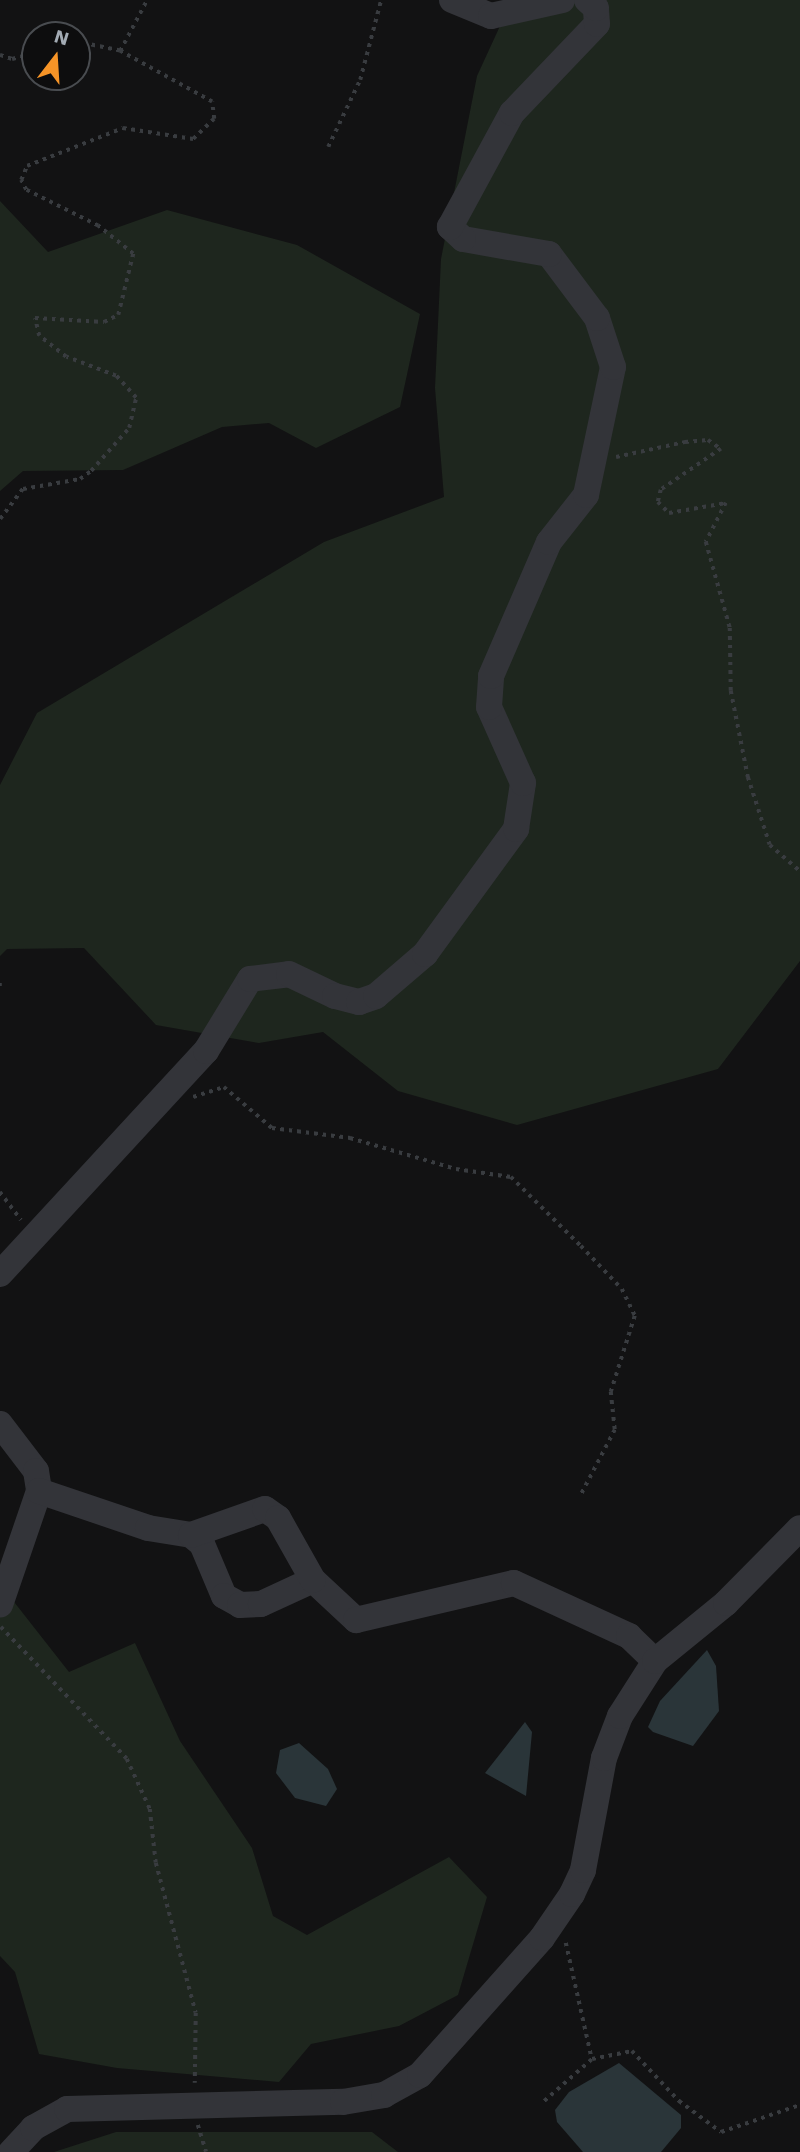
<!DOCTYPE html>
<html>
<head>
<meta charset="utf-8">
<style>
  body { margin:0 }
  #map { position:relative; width:800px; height:2152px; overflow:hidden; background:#121213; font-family:"Work Sans",sans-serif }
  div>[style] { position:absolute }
  .green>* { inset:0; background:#1e261e }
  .water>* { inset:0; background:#2a3539 }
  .path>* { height:3.5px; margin-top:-1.75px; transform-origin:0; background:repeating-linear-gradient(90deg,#393c40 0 3.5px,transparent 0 8.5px) }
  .minor>* { height:26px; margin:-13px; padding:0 13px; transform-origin:13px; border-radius:13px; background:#333439 }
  span { translate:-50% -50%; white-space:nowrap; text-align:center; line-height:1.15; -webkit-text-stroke:7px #0d0d0e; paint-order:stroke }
  .north { position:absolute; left:21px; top:21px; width:70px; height:70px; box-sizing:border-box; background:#0d0d0e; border:2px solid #494c50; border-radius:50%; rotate:17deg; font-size:19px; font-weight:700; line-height:28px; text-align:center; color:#a3abb4 }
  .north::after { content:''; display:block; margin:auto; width:24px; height:32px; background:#f69427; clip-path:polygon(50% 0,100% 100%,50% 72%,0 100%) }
</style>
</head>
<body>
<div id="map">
  <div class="green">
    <i style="clip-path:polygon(512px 0,800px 0,800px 961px,718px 1069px,517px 1125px,398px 1091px,323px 1032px,259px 1043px,156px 1025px,84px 948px,7px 949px,0 956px,0 785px,37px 713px,324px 542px,444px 497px,435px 388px,441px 259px,477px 76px)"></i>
    <i style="clip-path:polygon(0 201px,48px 252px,167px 210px,297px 245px,420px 314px,400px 407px,316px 448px,269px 423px,222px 427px,123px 470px,23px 471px,0 491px)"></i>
    <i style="clip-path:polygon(0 1584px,69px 1672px,135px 1643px,180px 1741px,252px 1848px,273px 1916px,307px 1935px,449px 1857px,487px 1897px,458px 1995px,399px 2026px,311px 2044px,279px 2082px,117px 2068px,39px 2054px,15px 1972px,0 1956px)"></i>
    <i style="clip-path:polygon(116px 2132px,372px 2132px,398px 2152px,54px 2152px)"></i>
  </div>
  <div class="water">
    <i style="clip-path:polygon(707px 1650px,716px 1666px,719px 1711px,693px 1746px,653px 1732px,648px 1727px,660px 1701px)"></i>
    <i style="clip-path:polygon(525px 1722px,532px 1732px,526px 1796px,485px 1773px)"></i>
    <i style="clip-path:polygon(299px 1743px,328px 1769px,337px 1789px,326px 1806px,295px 1798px,276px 1773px,280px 1750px)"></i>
    <i style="clip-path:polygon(619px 2063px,681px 2115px,681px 2128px,661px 2152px,583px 2152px,557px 2122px,555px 2110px,569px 2092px)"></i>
  </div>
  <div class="path">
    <i style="left:120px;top:51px;width:58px;rotate:-62.1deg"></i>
    <i style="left:0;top:55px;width:13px;rotate:18deg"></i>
    <i style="left:12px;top:59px;width:24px;rotate:-15deg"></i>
    <i style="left:328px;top:147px;width:74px;rotate:-64.5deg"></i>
    <i style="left:360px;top:80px;width:83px;rotate:-75.3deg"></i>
    <i style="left:616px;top:457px;width:71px;rotate:-12.3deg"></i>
    <i style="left:685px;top:442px;width:23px;rotate:-5deg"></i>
    <i style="left:708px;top:440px;width:16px;rotate:35deg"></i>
    <i style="left:721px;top:449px;width:73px;rotate:145.7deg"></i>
    <i style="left:661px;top:490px;width:12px;rotate:104deg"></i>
    <i style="left:658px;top:502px;width:16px;rotate:45deg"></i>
    <i style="left:669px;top:513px;width:58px;rotate:-10deg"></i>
    <i style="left:726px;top:503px;width:44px;rotate:117.1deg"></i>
    <i style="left:706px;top:542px;width:89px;rotate:74.4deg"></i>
    <i style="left:730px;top:628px;width:63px;rotate:89.1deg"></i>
    <i style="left:731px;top:691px;width:88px;rotate:78.8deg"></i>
    <i style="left:748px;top:777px;width:71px;rotate:72.1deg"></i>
    <i style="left:770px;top:845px;width:40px;rotate:41deg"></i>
    <i style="left:0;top:519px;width:38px;rotate:-53deg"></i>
    <i style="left:23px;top:489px;width:58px;rotate:-10deg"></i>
    <i style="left:80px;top:479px;width:14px;rotate:-36deg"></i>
    <i style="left:91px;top:471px;width:57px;rotate:-48.5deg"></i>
    <i style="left:129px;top:428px;width:31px;rotate:-77deg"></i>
    <i style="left:136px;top:398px;width:30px;rotate:-132deg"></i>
    <i style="left:116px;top:376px;width:53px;rotate:-159.2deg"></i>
    <i style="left:66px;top:357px;width:34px;rotate:-142deg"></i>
    <i style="left:39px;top:336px;width:18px;rotate:-103deg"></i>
    <i style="left:35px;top:318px;width:69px;rotate:3.3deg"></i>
    <i style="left:104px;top:322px;width:16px;rotate:-27deg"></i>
    <i style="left:118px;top:315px;width:63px;rotate:-76.2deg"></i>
    <i style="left:133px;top:254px;width:45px;rotate:-141.3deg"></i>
    <i style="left:98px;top:226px;width:80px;rotate:-153.4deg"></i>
    <i style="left:26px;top:190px;width:11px;rotate:-117deg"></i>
    <i style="left:21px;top:180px;width:15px;rotate:-67deg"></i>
    <i style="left:27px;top:166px;width:103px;rotate:-21.6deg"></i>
    <i style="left:123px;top:128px;width:71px;rotate:8.9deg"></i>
    <i style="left:193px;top:139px;width:29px;rotate:-44deg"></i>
    <i style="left:214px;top:119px;width:17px;rotate:-97deg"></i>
    <i style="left:212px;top:102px;width:105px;rotate:-151deg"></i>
    <i style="left:120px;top:51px;width:44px;rotate:-168.2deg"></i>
    <i style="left:0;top:983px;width:6px;rotate:90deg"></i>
    <i style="left:193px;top:1097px;width:33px;rotate:-18deg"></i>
    <i style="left:224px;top:1087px;width:63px;rotate:40.5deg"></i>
    <i style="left:272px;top:1128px;width:79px;rotate:7.3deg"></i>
    <i style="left:350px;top:1138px;width:110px;rotate:16.3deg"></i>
    <i style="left:456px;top:1169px;width:56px;rotate:8.3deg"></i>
    <i style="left:511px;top:1177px;width:98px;rotate:44.6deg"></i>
    <i style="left:581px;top:1246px;width:59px;rotate:46.4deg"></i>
    <i style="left:622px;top:1289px;width:30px;rotate:64deg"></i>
    <i style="left:635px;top:1316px;width:80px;rotate:107.5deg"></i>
    <i style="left:611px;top:1392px;width:38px;rotate:84deg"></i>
    <i style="left:615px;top:1430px;width:76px;rotate:117.6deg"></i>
    <i style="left:0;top:1192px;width:35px;rotate:53deg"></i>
    <i style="left:1px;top:1627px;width:182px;rotate:46.3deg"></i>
    <i style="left:127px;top:1759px;width:55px;rotate:65.3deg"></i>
    <i style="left:150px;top:1809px;width:54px;rotate:83.7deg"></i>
    <i style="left:156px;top:1863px;width:155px;rotate:75.1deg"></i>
    <i style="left:196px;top:2013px;width:70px;rotate:90.8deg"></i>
    <i style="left:566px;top:1943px;width:119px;rotate:77.4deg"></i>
    <i style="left:592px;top:2059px;width:41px;rotate:-11.3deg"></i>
    <i style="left:632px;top:2051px;width:69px;rotate:46.8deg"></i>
    <i style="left:679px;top:2101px;width:52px;rotate:36.4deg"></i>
    <i style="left:721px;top:2132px;width:83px;rotate:-18.9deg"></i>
    <i style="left:544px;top:2101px;width:64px;rotate:-41.2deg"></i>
    <i style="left:198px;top:2125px;width:28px;rotate:73deg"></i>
  </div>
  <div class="minor">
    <i style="left:452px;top:0;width:42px;rotate:22.3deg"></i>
    <i style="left:491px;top:16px;width:73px;rotate:-12.7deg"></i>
    <i style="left:0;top:1274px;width:304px;rotate:-47.3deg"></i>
    <i style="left:206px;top:1051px;width:84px;rotate:-58.6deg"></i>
    <i style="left:250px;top:979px;width:39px;rotate:-7deg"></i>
    <i style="left:289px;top:974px;width:51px;rotate:25.6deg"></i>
    <i style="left:335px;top:996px;width:25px;rotate:14deg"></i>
    <i style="left:359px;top:1002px;width:18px;rotate:-19deg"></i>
    <i style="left:376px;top:996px;width:65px;rotate:-40.6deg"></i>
    <i style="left:425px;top:954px;width:155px;rotate:-53.9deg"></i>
    <i style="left:516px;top:829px;width:47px;rotate:-81.3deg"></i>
    <i style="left:523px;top:783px;width:83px;rotate:-114.1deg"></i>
    <i style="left:489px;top:707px;width:31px;rotate:-86deg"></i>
    <i style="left:491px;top:676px;width:146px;rotate:-66.6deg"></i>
    <i style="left:549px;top:542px;width:60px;rotate:-51.8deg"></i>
    <i style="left:586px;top:495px;width:131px;rotate:-78.1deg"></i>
    <i style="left:613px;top:367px;width:52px;rotate:-108.1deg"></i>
    <i style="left:597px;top:318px;width:80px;rotate:-126.9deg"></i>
    <i style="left:549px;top:254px;width:87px;rotate:-170.1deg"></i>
    <i style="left:463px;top:239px;width:18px;rotate:-137deg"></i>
    <i style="left:450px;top:227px;width:130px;rotate:-61.5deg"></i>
    <i style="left:512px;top:113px;width:123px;rotate:-46.3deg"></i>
    <i style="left:597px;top:24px;width:16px;rotate:-94deg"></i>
    <i style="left:596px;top:8px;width:12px;rotate:-138deg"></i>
    <i style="left:0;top:1424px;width:59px;rotate:52.5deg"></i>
    <i style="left:36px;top:1471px;width:20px;rotate:81deg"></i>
    <i style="left:39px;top:1491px;width:120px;rotate:108.9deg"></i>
    <i style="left:39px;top:1491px;width:115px;rotate:18.7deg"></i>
    <i style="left:148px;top:1528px;width:44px;rotate:9.2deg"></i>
    <i style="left:191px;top:1535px;width:14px;rotate:39deg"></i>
    <i style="left:202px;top:1544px;width:56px;rotate:67.1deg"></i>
    <i style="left:224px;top:1596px;width:18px;rotate:29deg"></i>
    <i style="left:240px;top:1605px;width:21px;rotate:-3deg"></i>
    <i style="left:261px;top:1604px;width:57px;rotate:-24.8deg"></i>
    <i style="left:313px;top:1580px;width:59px;rotate:42.9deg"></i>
    <i style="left:356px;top:1620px;width:162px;rotate:-13.2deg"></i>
    <i style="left:514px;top:1583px;width:127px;rotate:24.7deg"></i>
    <i style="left:629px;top:1636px;width:36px;rotate:44deg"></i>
    <i style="left:191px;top:1535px;width:78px;rotate:-19.4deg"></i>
    <i style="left:265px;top:1509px;width:16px;rotate:35deg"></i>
    <i style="left:278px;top:1518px;width:71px;rotate:60.6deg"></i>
    <i style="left:11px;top:2152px;width:33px;rotate:-47deg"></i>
    <i style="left:33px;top:2128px;width:39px;rotate:-29deg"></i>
    <i style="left:67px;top:2109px;width:276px;rotate:-1.5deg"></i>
    <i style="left:343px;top:2102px;width:42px;rotate:-9.7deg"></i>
    <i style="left:384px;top:2095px;width:41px;rotate:-29.1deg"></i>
    <i style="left:420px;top:2075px;width:183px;rotate:-48.3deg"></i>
    <i style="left:542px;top:1938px;width:53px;rotate:-55.7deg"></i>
    <i style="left:572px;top:1894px;width:26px;rotate:-65deg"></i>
    <i style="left:583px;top:1870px;width:114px;rotate:-79.4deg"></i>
    <i style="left:604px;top:1758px;width:45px;rotate:-69.1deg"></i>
    <i style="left:620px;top:1716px;width:65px;rotate:-57.5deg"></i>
    <i style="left:655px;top:1661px;width:92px;rotate:-39.2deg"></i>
    <i style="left:726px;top:1603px;width:105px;rotate:-45.4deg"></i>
  </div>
  <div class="north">N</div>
</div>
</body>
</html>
